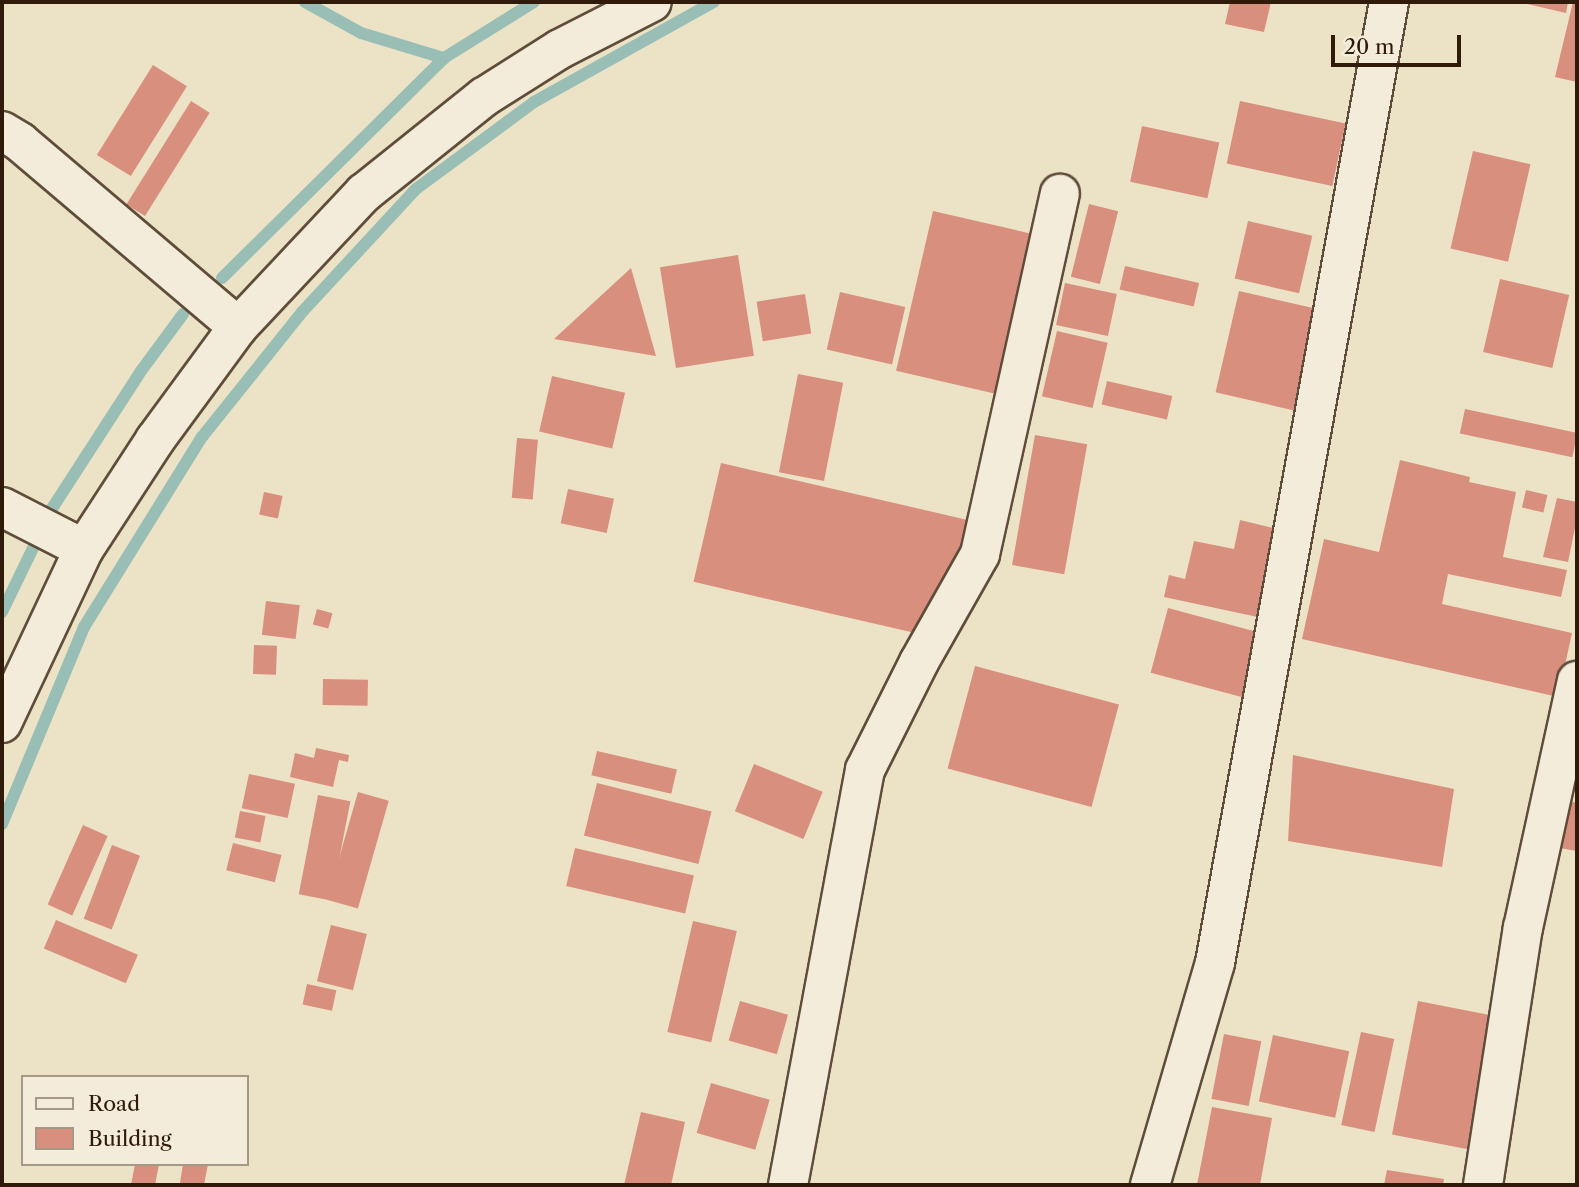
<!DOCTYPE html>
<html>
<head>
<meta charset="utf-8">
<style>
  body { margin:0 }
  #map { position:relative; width:1579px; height:1187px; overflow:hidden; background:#ece2c6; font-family:"Libre Caslon Text",serif }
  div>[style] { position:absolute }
  .stream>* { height:12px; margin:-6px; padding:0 6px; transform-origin:6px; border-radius:6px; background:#99beb5 }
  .building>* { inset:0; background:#d98f7d; transform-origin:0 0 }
  .roads { filter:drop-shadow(2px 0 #5f4d3a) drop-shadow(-2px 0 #5f4d3a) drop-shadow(0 2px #5f4d3a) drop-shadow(0 -2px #5f4d3a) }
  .minor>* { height:38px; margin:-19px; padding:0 19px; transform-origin:19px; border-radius:19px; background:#f3ecda }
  span { translate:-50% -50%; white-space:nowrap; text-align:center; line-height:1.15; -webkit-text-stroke:7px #f3ecda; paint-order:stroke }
  .frame { position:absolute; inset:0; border:4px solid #301b0b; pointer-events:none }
  .legend { position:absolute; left:21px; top:1075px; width:228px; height:91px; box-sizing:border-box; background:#f3ecda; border:2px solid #a59887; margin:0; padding:9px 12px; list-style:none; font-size:21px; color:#301b0b }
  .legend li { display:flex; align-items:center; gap:14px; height:35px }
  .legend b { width:35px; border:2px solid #a59887 }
  .scale { position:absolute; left:1331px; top:35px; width:130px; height:32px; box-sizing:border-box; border:4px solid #301b0b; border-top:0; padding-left:9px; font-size:21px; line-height:24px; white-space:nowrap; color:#301b0b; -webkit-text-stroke:5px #f3ecda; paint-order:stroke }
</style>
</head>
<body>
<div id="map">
  <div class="stream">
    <i style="left:305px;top:2px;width:64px;rotate:29deg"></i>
    <i style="left:361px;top:33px;width:87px;rotate:16.8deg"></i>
    <i style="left:222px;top:278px;width:313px;rotate:-44.7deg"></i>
    <i style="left:444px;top:58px;width:106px;rotate:-31.9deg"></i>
    <i style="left:2px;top:612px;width:117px;rotate:-64.1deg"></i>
    <i style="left:53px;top:507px;width:162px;rotate:-57.1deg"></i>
    <i style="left:141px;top:371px;width:71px;rotate:-53.6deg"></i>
    <i style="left:2px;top:824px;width:213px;rotate:-67.4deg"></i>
    <i style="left:84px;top:627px;width:224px;rotate:-58.2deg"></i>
    <i style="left:202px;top:437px;width:161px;rotate:-51.3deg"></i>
    <i style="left:303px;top:311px;width:166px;rotate:-47.2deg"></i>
    <i style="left:416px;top:189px;width:147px;rotate:-36.4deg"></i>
    <i style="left:534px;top:102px;width:206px;rotate:-29.1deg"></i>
  </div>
  <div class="building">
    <i style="clip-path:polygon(1230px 2px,1271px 2px,1264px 32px,1225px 24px)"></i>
    <i style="clip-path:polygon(1519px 2px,1568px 2px,1566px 13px)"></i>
    <i style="clip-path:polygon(1573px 2px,1577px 2px,1577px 82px,1555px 77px)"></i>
    <i style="left:153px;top:65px;width:40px;height:106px;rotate:32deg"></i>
    <i style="left:191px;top:101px;width:22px;height:122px;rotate:32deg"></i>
    <i style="left:1240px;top:101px;width:108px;height:64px;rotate:12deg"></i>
    <i style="left:1142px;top:126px;width:79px;height:57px;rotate:12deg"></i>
    <i style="left:1473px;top:151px;width:59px;height:100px;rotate:13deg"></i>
    <i style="left:1089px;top:204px;width:30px;height:75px;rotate:14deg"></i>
    <i style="left:933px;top:211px;width:115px;height:164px;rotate:13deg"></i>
    <i style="left:1248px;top:221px;width:66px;height:59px;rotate:13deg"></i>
    <i style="left:738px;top:255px;width:102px;height:79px;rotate:81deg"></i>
    <i style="left:1125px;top:266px;width:76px;height:24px;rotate:13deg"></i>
    <i style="clip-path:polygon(631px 268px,656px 356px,554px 339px)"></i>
    <i style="left:1500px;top:279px;width:71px;height:75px;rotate:13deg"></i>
    <i style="left:1065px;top:283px;width:53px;height:43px;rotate:12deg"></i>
    <i style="left:1239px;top:291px;width:85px;height:104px;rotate:13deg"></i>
    <i style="left:840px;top:292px;width:67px;height:59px;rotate:13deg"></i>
    <i style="left:805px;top:294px;width:40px;height:49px;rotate:81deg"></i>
    <i style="left:1057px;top:331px;width:52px;height:67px;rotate:13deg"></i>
    <i style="left:798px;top:374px;width:46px;height:100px;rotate:11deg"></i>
    <i style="left:552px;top:376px;width:75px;height:57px;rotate:13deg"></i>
    <i style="left:1107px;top:381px;width:67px;height:24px;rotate:13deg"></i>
    <i style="left:1465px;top:409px;width:115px;height:25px;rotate:12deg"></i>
    <i style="left:1035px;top:435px;width:53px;height:132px;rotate:10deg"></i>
    <i style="left:517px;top:438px;width:21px;height:60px;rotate:5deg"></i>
    <i style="clip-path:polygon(1400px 460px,1470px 477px,1469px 482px,1516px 492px,1503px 557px,1567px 570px,1561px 597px,1448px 574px,1442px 604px,1572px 633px,1558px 697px,1302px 639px,1324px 539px,1379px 552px)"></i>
    <i style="left:721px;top:463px;width:262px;height:122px;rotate:13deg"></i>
    <i style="left:568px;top:489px;width:47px;height:35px;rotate:12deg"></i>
    <i style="left:1526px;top:490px;width:22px;height:18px;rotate:13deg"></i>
    <i style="left:264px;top:492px;width:19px;height:23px;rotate:12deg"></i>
    <i style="clip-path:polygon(1557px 498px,1577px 502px,1577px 518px,1568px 562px,1543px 557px)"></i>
    <i style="clip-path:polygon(1240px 520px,1286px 531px,1267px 619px,1164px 597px,1169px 575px,1185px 579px,1194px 541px,1234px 549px)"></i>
    <i style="left:266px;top:601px;width:34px;height:34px;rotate:7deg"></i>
    <i style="left:1168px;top:608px;width:101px;height:67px;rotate:15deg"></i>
    <i style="left:317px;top:609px;width:16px;height:16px;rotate:15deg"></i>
    <i style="left:254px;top:645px;width:23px;height:29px;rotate:2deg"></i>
    <i style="left:975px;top:666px;width:149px;height:106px;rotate:15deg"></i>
    <i style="left:323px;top:679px;width:45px;height:26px;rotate:1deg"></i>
    <i style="clip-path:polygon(316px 748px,349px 755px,348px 762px,339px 760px,333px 787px,290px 777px,295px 753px,314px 758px)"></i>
    <i style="left:597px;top:751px;width:82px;height:25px;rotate:13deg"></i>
    <i style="clip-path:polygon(1293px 755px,1454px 789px,1442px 867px,1288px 841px)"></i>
    <i style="left:754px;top:764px;width:74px;height:51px;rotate:22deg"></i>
    <i style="left:249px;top:774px;width:47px;height:35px;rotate:12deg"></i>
    <i style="left:597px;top:783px;width:118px;height:54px;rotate:14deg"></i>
    <i style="left:358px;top:792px;width:32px;height:112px;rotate:16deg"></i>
    <i style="left:318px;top:795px;width:33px;height:101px;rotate:11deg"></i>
    <i style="clip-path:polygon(1569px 801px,1577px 803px,1577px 851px,1559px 848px)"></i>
    <i style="left:240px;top:811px;width:26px;height:27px;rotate:11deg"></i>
    <i style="left:83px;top:825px;width:27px;height:87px;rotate:24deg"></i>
    <i style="left:233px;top:843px;width:50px;height:28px;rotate:14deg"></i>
    <i style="left:112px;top:845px;width:30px;height:79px;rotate:21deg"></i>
    <i style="left:575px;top:848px;width:122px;height:39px;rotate:13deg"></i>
    <i style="left:56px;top:920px;width:89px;height:31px;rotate:23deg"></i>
    <i style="left:693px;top:921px;width:45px;height:114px;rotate:13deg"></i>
    <i style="left:331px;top:925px;width:37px;height:58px;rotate:14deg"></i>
    <i style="left:307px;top:984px;width:30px;height:21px;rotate:12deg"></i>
    <i style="left:740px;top:1001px;width:50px;height:41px;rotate:16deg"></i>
    <i style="left:1418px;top:1001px;width:81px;height:136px;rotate:11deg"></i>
    <i style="left:1361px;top:1032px;width:34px;height:95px;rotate:12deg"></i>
    <i style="left:1224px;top:1034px;width:38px;height:66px;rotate:11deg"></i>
    <i style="left:1273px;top:1035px;width:78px;height:68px;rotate:12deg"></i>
    <i style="left:711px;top:1083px;width:61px;height:52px;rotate:16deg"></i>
    <i style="clip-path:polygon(1212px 1107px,1272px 1118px,1260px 1185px,1197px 1185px)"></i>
    <i style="clip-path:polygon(641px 1112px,685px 1122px,671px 1185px,624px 1185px)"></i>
    <i style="clip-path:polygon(135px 1164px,159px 1164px,155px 1185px,131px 1185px)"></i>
    <i style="clip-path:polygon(183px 1164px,208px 1164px,204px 1185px,180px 1183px)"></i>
    <i style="clip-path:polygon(1387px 1170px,1444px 1179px,1443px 1185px,1384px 1185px)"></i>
  </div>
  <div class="roads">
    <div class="minor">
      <i style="left:2px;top:131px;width:21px;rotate:31deg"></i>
      <i style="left:20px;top:142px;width:286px;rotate:40.3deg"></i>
      <i style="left:2px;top:507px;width:92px;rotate:27.1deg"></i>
      <i style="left:2px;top:723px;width:192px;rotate:-64.8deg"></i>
      <i style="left:84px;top:549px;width:130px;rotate:-56.9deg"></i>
      <i style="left:155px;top:440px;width:140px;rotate:-53.7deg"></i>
      <i style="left:238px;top:327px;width:184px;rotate:-46.8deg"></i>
      <i style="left:364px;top:193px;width:154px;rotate:-38.7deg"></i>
      <i style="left:484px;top:97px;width:90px;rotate:-32.3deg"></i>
      <i style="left:560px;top:49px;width:103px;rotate:-27.1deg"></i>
      <i style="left:788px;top:1185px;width:422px;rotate:-79.5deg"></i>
      <i style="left:865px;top:770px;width:121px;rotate:-63.4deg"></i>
      <i style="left:919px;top:662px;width:124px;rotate:-60.5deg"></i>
      <i style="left:980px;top:554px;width:369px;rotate:-77.5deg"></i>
      <i style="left:1150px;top:1185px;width:231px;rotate:-73.7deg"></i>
      <i style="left:1215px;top:963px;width:977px;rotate:-79.74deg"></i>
      <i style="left:1483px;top:1185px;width:260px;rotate:-81.2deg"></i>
      <i style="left:1523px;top:928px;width:253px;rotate:-77.7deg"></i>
    </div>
  </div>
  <div class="frame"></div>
  <ul class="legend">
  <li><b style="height:9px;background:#f3ecda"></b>Road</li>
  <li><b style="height:19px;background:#d98f7d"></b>Building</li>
  </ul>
  <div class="scale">20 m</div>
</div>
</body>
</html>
